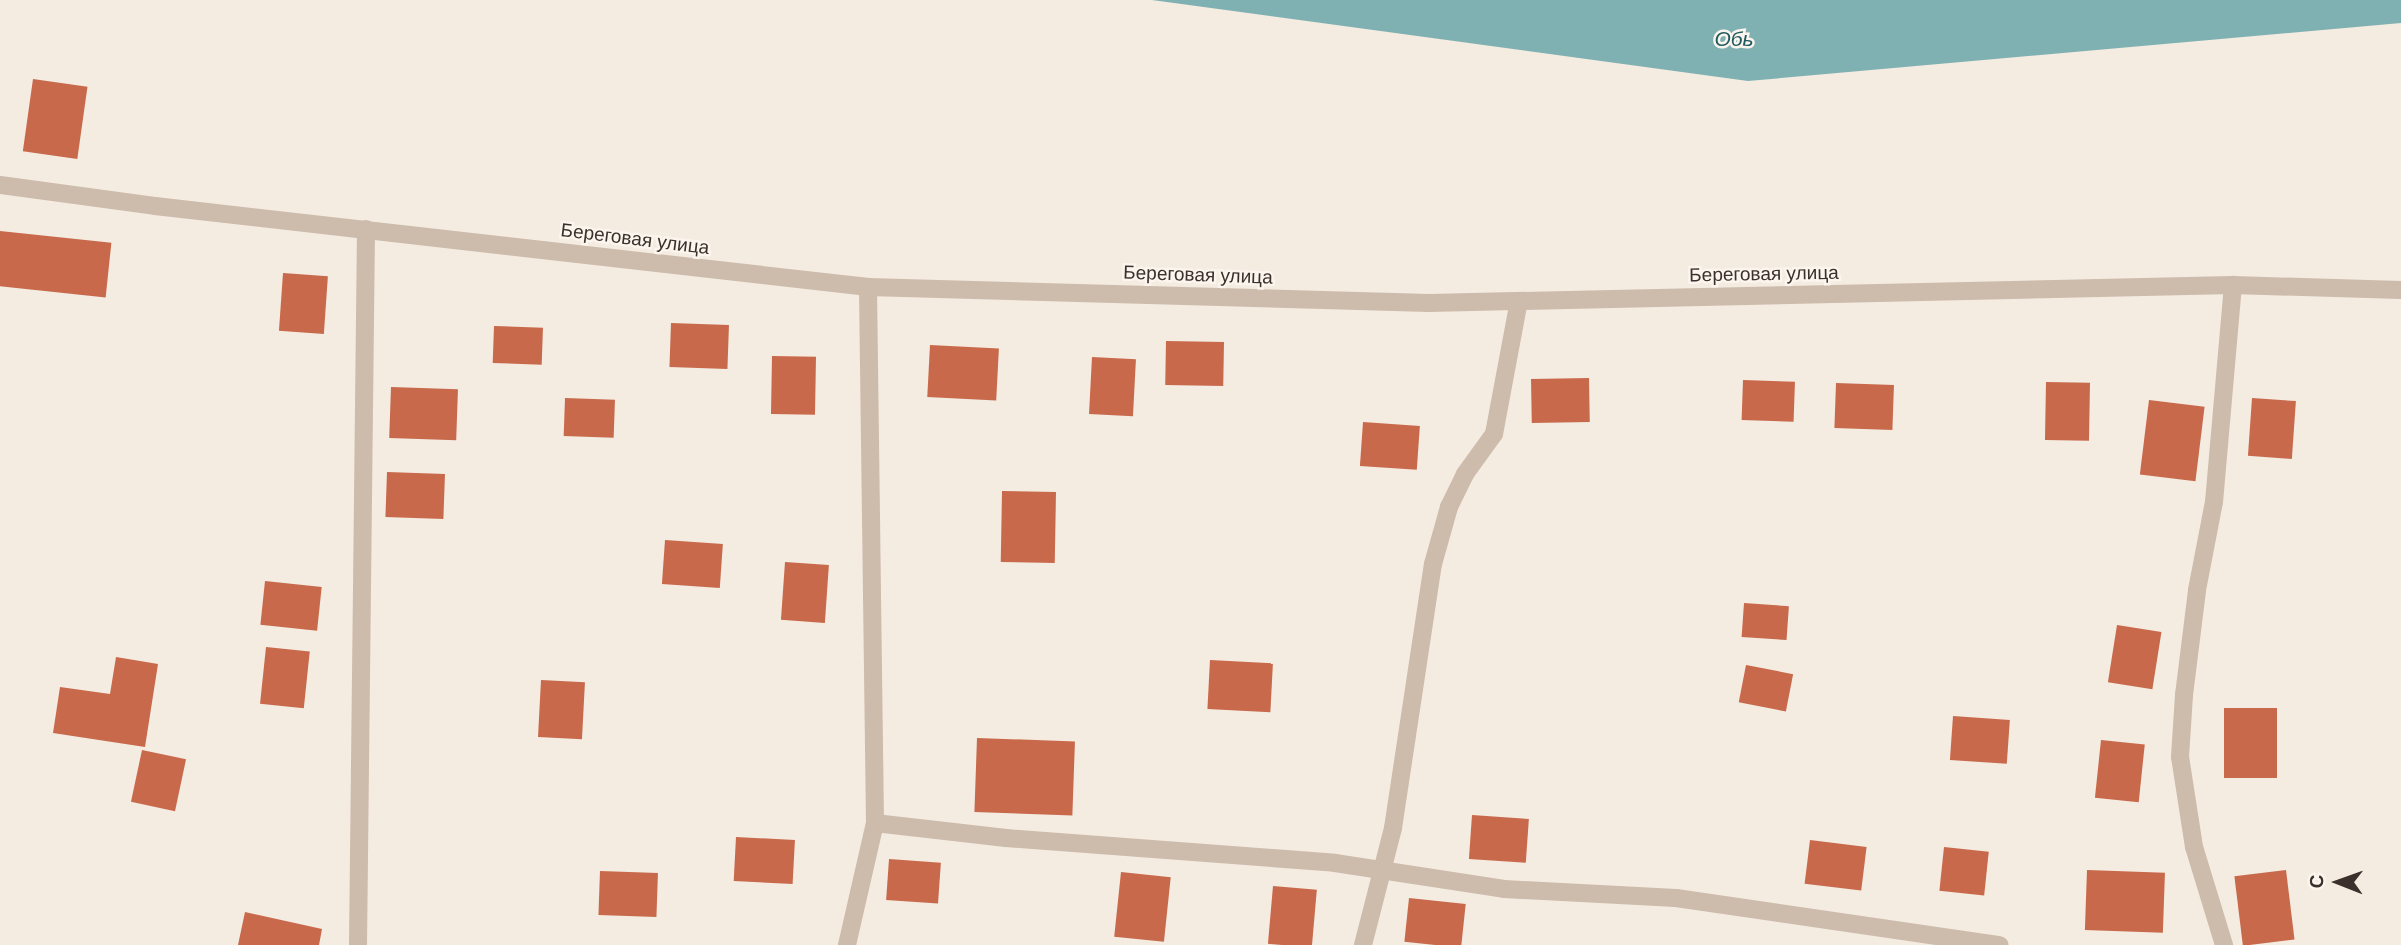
<!DOCTYPE html>
<html>
<head>
<meta charset="utf-8">
<style>
  body { margin:0 }
  #map { position:relative; width:2401px; height:945px; overflow:hidden; background:#f4ebe1; font-family:Helvetica,sans-serif }
  div>[style] { position:absolute }
  .water>* { inset:0; background:#7fb0b2 }
  .building>* { inset:0; background:#c8694b; transform-origin:0 0 }
  .street>* { height:18px; margin:-9px; padding:0 9px; transform-origin:9px; border-radius:9px; background:#cdbbac }
  span { translate:-50% -50%; white-space:nowrap; text-align:center; line-height:1.15; -webkit-text-stroke:5px #fbf5ee; paint-order:stroke }
  .street-label { font-size:19px; color:#3b302b }
  .water-label { font-size:21px; color:#1f5a5e; font-style:italic }
  .north { position:absolute; left:2303px; top:847px; width:70px; height:70px; -webkit-text-stroke:5px #fbf5ee; paint-order:stroke; rotate:271deg; font-size:19px; font-weight:700; line-height:28px; text-align:center; color:#3b302b }
  .north::after { content:''; display:block; margin:auto; width:24px; height:32px; background:#3b302b; clip-path:polygon(50% 0,100% 100%,50% 72%,0 100%) }
</style>
</head>
<body>
<div id="map">
  <div class="water">
    <i style="clip-path:polygon(1152px 0,2401px 0,2401px 23px,1748px 81px)"></i>
  </div>
  <div class="building">
    <i style="left:33px;top:79px;width:55px;height:73px;rotate:8deg"></i>
    <i style="left:0;top:231px;width:112px;height:55px;rotate:6deg"></i>
    <i style="left:283px;top:273px;width:45px;height:58px;rotate:4deg"></i>
    <i style="left:671px;top:323px;width:58px;height:44px;rotate:2deg"></i>
    <i style="left:494px;top:326px;width:49px;height:37px;rotate:2deg"></i>
    <i style="left:1166px;top:341px;width:58px;height:44px;rotate:1deg"></i>
    <i style="left:930px;top:345px;width:69px;height:52px;rotate:3deg"></i>
    <i style="left:772px;top:356px;width:44px;height:58px;rotate:1deg"></i>
    <i style="left:1092px;top:357px;width:44px;height:57px;rotate:3deg"></i>
    <i style="left:1589px;top:378px;width:44px;height:58px;rotate:89deg"></i>
    <i style="left:1743px;top:380px;width:52px;height:40px;rotate:2deg"></i>
    <i style="left:2046px;top:382px;width:44px;height:58px;rotate:1deg"></i>
    <i style="left:1836px;top:383px;width:58px;height:45px;rotate:2deg"></i>
    <i style="left:391px;top:387px;width:67px;height:51px;rotate:2deg"></i>
    <i style="left:565px;top:398px;width:50px;height:38px;rotate:2deg"></i>
    <i style="left:2252px;top:398px;width:44px;height:58px;rotate:4deg"></i>
    <i style="left:2149px;top:400px;width:56px;height:75px;rotate:7deg"></i>
    <i style="left:1363px;top:422px;width:57px;height:44px;rotate:4deg"></i>
    <i style="left:387px;top:472px;width:58px;height:45px;rotate:2deg"></i>
    <i style="left:1002px;top:491px;width:54px;height:71px;rotate:1deg"></i>
    <i style="left:665px;top:540px;width:58px;height:44px;rotate:4deg"></i>
    <i style="left:785px;top:562px;width:44px;height:58px;rotate:4deg"></i>
    <i style="left:265px;top:581px;width:57px;height:44px;rotate:6deg"></i>
    <i style="left:1744px;top:603px;width:45px;height:34px;rotate:4deg"></i>
    <i style="left:2117px;top:625px;width:45px;height:58px;rotate:9deg"></i>
    <i style="left:266px;top:647px;width:44px;height:57px;rotate:6deg"></i>
    <i style="clip-path:polygon(116px 657px,158px 664px,145px 747px,53px 733px,60px 687px,110px 694px)"></i>
    <i style="left:1210px;top:660px;width:63px;height:49px;rotate:3deg"></i>
    <i style="left:1746px;top:665px;width:48px;height:38px;rotate:11deg"></i>
    <i style="left:541px;top:680px;width:44px;height:57px;rotate:3deg"></i>
    <i style="left:2224px;top:708px;width:53px;height:70px"></i>
    <i style="left:1953px;top:716px;width:57px;height:44px;rotate:4deg"></i>
    <i style="left:977px;top:738px;width:98px;height:74px;rotate:2deg"></i>
    <i style="left:2101px;top:740px;width:44px;height:58px;rotate:6deg"></i>
    <i style="left:142px;top:750px;width:45px;height:53px;rotate:12deg"></i>
    <i style="left:1472px;top:815px;width:57px;height:44px;rotate:4deg"></i>
    <i style="left:736px;top:837px;width:59px;height:44px;rotate:3deg"></i>
    <i style="left:1810px;top:840px;width:57px;height:44px;rotate:7deg"></i>
    <i style="left:1944px;top:847px;width:45px;height:44px;rotate:6deg"></i>
    <i style="left:889px;top:859px;width:52px;height:41px;rotate:4deg"></i>
    <i style="left:2087px;top:870px;width:78px;height:60px;rotate:2deg"></i>
    <i style="left:2286px;top:870px;width:70px;height:52px;rotate:83deg"></i>
    <i style="left:600px;top:871px;width:58px;height:44px;rotate:2deg"></i>
    <i style="left:1121px;top:872px;width:50px;height:65px;rotate:6deg"></i>
    <i style="left:1273px;top:886px;width:44px;height:58px;rotate:5deg"></i>
    <i style="left:1409px;top:898px;width:57px;height:44px;rotate:6deg"></i>
    <i style="clip-path:polygon(245px 912px,322px 929px,319px 945px,238px 945px)"></i>
  </div>
  <div class="street">
    <i style="left:0;top:185px;width:156px;rotate:7.7deg"></i>
    <i style="left:155px;top:206px;width:718px;rotate:6.48deg"></i>
    <i style="left:868px;top:287px;width:561px;rotate:1.63deg"></i>
    <i style="left:1429px;top:303px;width:804px;rotate:-1.28deg"></i>
    <i style="left:2233px;top:285px;width:168px;rotate:1.7deg"></i>
    <i style="left:875px;top:823px;width:132px;rotate:6.5deg"></i>
    <i style="left:1006px;top:838px;width:330px;rotate:4.3deg"></i>
    <i style="left:1335px;top:863px;width:171px;rotate:8.7deg"></i>
    <i style="left:1504px;top:889px;width:172px;rotate:3deg"></i>
    <i style="left:1676px;top:898px;width:327px;rotate:8.3deg"></i>
    <i style="left:358px;top:945px;width:716px;rotate:-89.36deg"></i>
    <i style="left:847px;top:945px;width:125px;rotate:-77.1deg"></i>
    <i style="left:875px;top:823px;width:536px;rotate:-90.75deg"></i>
    <i style="left:1363px;top:945px;width:121px;rotate:-75.6deg"></i>
    <i style="left:1393px;top:828px;width:267px;rotate:-81.4deg"></i>
    <i style="left:1433px;top:564px;width:59px;rotate:-74.3deg"></i>
    <i style="left:1449px;top:507px;width:37px;rotate:-64deg"></i>
    <i style="left:1465px;top:474px;width:49px;rotate:-54.1deg"></i>
    <i style="left:1494px;top:434px;width:135px;rotate:-79.4deg"></i>
    <i style="left:2224px;top:945px;width:102px;rotate:-107deg"></i>
    <i style="left:2194px;top:847px;width:91px;rotate:-98.8deg"></i>
    <i style="left:2180px;top:757px;width:62px;rotate:-86.3deg"></i>
    <i style="left:2184px;top:695px;width:106px;rotate:-82.9deg"></i>
    <i style="left:2197px;top:590px;width:90px;rotate:-79.1deg"></i>
    <i style="left:2214px;top:502px;width:218px;rotate:-85deg"></i>
  </div>
  <div class="street-label">
    <span style="left:635px;top:239px;rotate:7deg">Береговая улица</span>
    <span style="left:1764px;top:274px;rotate:-1deg">Береговая улица</span>
    <span style="left:1198px;top:275px;rotate:2deg">Береговая улица</span>
  </div>
  <div class="water-label">
    <span style="left:1734px;top:39px">Обь</span>
  </div>
  <div class="north">С</div>
</div>
</body>
</html>
